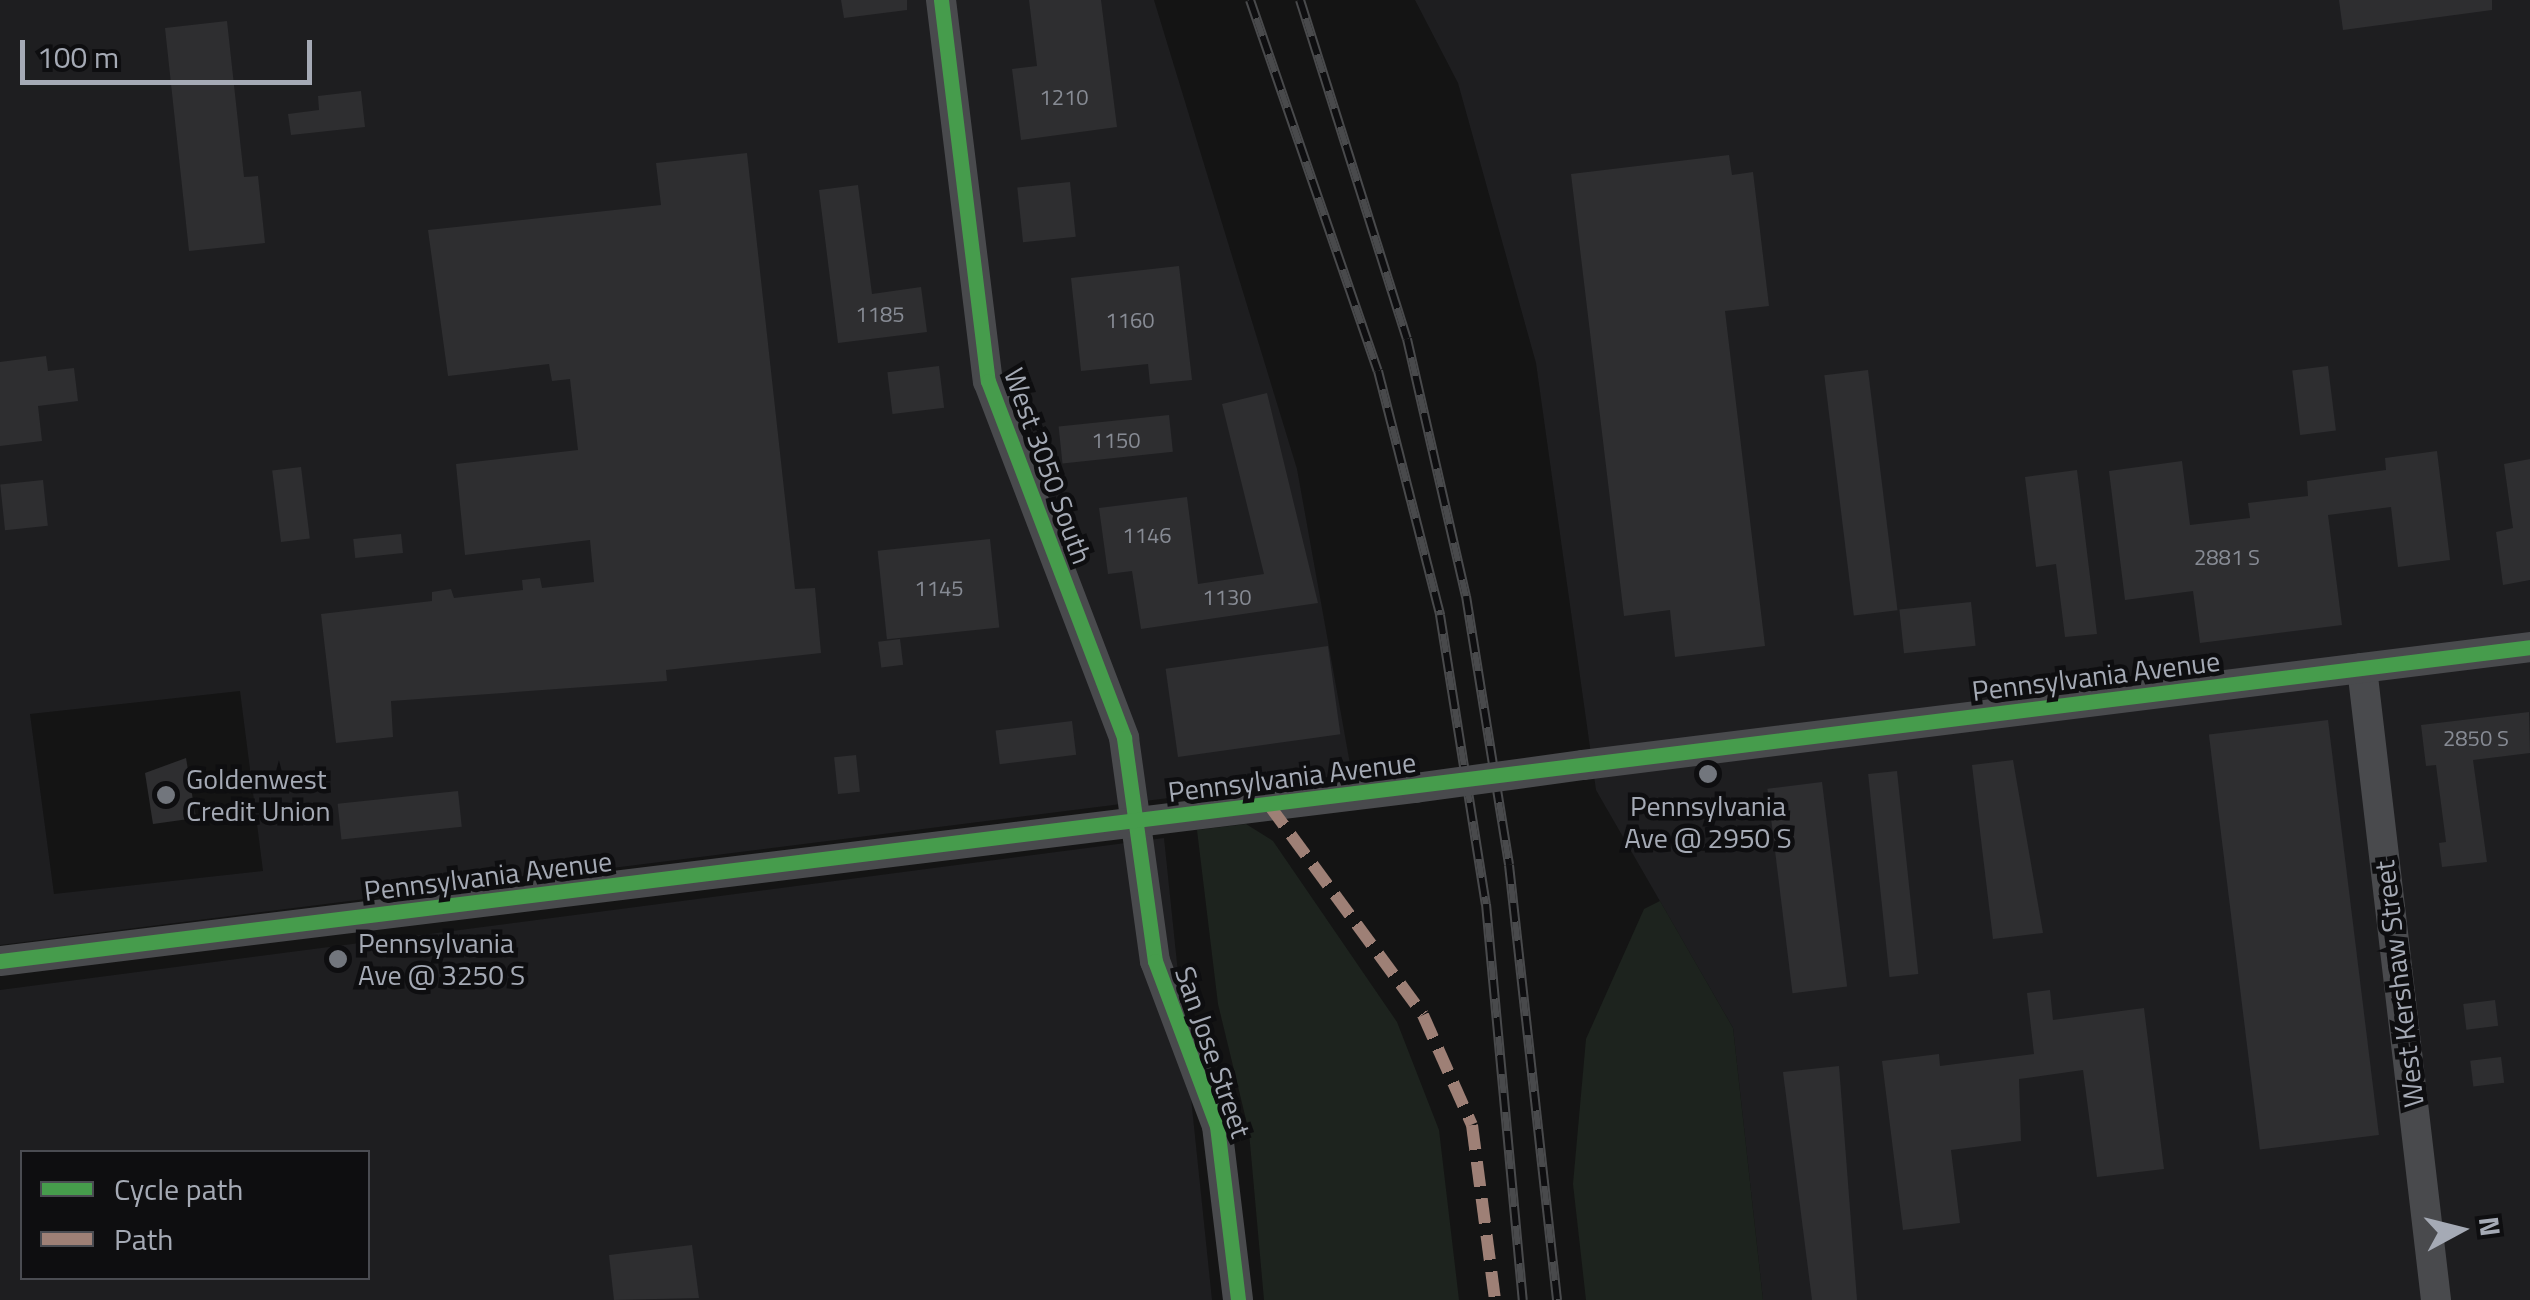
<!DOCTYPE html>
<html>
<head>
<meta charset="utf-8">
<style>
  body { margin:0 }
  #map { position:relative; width:2530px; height:1300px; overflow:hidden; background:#141414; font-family:"Titillium Web",sans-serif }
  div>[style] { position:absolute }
  .built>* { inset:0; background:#1e1e20 }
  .green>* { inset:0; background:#1d231e }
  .building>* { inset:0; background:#2e2e30; transform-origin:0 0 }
  .minor>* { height:30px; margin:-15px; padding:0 15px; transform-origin:15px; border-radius:15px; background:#494a4d }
  .rail>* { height:10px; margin-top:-5px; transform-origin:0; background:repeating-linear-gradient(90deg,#0e0e10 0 19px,#494a4c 0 38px); box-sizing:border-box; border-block:2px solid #494a4c }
  .minor-bridge>* { height:30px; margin:-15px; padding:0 15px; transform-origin:15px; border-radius:15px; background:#494a4d }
  .quiet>* { height:12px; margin-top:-6px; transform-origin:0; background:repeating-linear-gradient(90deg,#9e8076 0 25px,transparent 0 37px) }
  .cycleway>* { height:15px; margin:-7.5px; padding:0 7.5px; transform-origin:7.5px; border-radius:7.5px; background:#469c4c }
  .dots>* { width:28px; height:28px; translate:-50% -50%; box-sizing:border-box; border:5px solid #0e0e10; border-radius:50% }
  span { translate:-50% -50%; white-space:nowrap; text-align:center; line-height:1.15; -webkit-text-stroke:9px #0e0e10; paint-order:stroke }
  .number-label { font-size:22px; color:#878b94 }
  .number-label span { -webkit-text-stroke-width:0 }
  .street-label { font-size:28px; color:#a5aab5 }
  .poi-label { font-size:28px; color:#a5aab5 }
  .left { translate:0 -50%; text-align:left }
  .legend { position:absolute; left:20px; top:1150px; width:350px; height:130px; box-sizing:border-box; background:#0e0e10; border:2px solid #4a4c52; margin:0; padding:12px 18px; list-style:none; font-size:30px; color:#a5aab5 }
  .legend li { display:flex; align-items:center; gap:20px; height:50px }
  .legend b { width:50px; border:2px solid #4a4c52 }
  .north { position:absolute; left:2410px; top:1180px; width:100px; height:100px; -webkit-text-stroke:8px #0e0e10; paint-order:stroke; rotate:83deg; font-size:28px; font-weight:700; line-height:40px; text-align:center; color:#a5aab5 }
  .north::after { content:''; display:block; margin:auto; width:35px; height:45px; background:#a5aab5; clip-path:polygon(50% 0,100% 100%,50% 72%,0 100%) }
  .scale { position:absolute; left:20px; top:40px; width:292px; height:45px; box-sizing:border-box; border:5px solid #a5aab5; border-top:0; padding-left:12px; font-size:30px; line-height:35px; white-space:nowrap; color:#a5aab5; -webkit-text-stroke:8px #0e0e10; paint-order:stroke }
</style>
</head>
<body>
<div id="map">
  <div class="built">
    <i style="clip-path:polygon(evenodd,0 0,1154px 0,1297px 469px,1352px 775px,0 945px,0 0,240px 691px,263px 871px,54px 894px,30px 714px,240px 691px)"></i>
    <i style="clip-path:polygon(1415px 0,2530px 0,2530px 1300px,1763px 1300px,1733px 1028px,1596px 790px,1536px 363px,1458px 83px)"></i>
    <i style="clip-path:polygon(evenodd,1164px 838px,1212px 1300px,0 1300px,0 990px,1164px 838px,22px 1152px,368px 1152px,368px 1278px,22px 1278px,22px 1152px)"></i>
  </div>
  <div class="green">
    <i style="clip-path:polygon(1246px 824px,1273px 841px,1397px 1022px,1439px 1130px,1459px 1300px,1264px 1300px,1249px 1132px,1218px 1004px,1197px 830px)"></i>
    <i style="clip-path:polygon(1660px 901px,1733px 1028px,1763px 1300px,1586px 1300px,1573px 1184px,1586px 1039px,1644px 909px)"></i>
  </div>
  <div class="building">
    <i style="clip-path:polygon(841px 0,907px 0,907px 10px,844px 18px)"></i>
    <i style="clip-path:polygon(1029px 0,1101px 0,1117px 127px,1021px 140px,1012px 69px,1037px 66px)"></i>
    <i style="clip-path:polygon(2339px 0,2492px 0,2492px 10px,2343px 30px)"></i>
    <i style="clip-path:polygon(227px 21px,244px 177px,258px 176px,265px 243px,189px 251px,165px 28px)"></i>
    <i style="clip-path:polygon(361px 91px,365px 127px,291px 135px,288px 114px,319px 110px,318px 96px)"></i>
    <i style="clip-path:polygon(747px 153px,795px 589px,815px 588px,821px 653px,666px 670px,667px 681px,391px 701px,393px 737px,336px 743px,321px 614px,432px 601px,432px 592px,451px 589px,454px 598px,523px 590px,522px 580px,540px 578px,542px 588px,594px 582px,590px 540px,465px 555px,456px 464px,578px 450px,570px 379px,552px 381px,549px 364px,448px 376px,428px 230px,661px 205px,656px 163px)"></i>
    <i style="clip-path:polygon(1729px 155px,1732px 175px,1753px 172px,1769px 306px,1725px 311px,1765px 646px,1675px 657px,1670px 610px,1624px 616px,1571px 174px)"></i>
    <i style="left:1070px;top:182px;width:55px;height:53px;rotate:84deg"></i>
    <i style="clip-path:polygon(858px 185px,872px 294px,921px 287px,927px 332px,838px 343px,819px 190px)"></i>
    <i style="clip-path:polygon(1179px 266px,1192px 380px,1150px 384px,1148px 364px,1081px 371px,1071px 278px)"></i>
    <i style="clip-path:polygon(46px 356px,48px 371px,74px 368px,78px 401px,38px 406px,42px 441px,0 446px,0 362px)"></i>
    <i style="left:939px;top:366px;width:42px;height:52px;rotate:83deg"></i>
    <i style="left:2328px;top:366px;width:65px;height:36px;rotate:83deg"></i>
    <i style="left:1868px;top:370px;width:242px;height:44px;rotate:83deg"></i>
    <i style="clip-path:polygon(1267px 393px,1318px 603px,1141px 629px,1132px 571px,1108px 574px,1099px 508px,1187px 497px,1198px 584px,1264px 574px,1222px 404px)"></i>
    <i style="left:1169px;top:415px;width:37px;height:111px;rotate:84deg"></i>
    <i style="clip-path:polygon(2437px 451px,2450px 560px,2398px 567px,2391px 507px,2328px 515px,2342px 625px,2200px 643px,2193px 591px,2125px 600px,2109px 471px,2182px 461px,2190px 525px,2250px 518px,2248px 503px,2308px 496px,2307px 481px,2386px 470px,2385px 458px)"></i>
    <i style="clip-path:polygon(2530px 459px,2530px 580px,2503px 585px,2496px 532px,2513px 528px,2504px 464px)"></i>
    <i style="left:301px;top:467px;width:72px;height:29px;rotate:83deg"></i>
    <i style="clip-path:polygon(2077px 470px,2097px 634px,2065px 637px,2056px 564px,2036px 567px,2025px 477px)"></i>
    <i style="left:43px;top:480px;width:46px;height:43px;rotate:84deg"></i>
    <i style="left:401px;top:534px;width:19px;height:48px;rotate:84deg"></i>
    <i style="left:990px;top:539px;width:89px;height:113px;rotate:84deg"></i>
    <i style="left:1971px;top:602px;width:44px;height:72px;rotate:84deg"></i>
    <i style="left:900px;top:639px;width:26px;height:22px;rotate:83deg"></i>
    <i style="left:1328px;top:646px;width:89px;height:164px;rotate:82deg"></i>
    <i style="clip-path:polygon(2529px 712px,2530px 753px,2473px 760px,2487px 862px,2442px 867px,2439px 843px,2446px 842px,2436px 765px,2426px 766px,2421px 725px)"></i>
    <i style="left:2328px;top:720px;width:418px;height:120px;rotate:83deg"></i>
    <i style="left:1072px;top:721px;width:34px;height:77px;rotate:83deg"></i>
    <i style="left:856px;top:755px;width:37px;height:22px;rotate:84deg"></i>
    <i style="clip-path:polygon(186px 758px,196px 818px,153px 824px,145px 773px)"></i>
    <i style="clip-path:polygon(2013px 760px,2043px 933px,1993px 939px,1972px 765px)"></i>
    <i style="left:1897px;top:771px;width:204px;height:29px;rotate:84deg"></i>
    <i style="left:1822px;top:782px;width:206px;height:55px;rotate:83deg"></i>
    <i style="left:458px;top:791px;width:36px;height:121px;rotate:84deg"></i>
    <i style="clip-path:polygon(2050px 990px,2053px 1020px,2144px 1008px,2164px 1169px,2097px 1177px,2083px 1070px,2019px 1079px,2021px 1141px,1951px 1150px,1960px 1223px,1903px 1230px,1882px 1061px,1939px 1054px,1940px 1066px,2034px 1054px,2027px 993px)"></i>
    <i style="left:2495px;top:1000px;width:26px;height:32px;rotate:83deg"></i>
    <i style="left:2501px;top:1057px;width:26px;height:31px;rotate:83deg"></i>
    <i style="clip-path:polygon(1839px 1066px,1857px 1300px,1812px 1300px,1783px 1072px)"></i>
    <i style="clip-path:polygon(692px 1245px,699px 1298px,614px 1300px,609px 1255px)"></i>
  </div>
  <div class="minor">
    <i style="left:941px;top:0;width:384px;rotate:83deg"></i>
    <i style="left:988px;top:381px;width:382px;rotate:69.1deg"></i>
    <i style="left:1124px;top:738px;width:225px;rotate:82.1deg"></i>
    <i style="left:1155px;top:961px;width:176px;rotate:69.4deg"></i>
    <i style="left:1217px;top:1126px;width:175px;rotate:83.1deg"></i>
    <i style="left:2362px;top:668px;width:636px;rotate:83.32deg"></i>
    <i style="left:1583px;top:765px;width:954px;rotate:-7.1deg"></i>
    <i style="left:0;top:961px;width:1426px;rotate:-6.97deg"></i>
  </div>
  <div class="rail">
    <i style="left:1250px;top:0;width:392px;rotate:71deg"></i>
    <i style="left:1378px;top:371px;width:252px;rotate:75.7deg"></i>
    <i style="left:1440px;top:615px;width:293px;rotate:81deg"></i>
    <i style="left:1486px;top:904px;width:398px;rotate:84.7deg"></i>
    <i style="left:1300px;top:0;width:355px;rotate:72.5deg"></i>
    <i style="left:1407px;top:339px;width:264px;rotate:77.1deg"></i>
    <i style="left:1466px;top:596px;width:272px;rotate:80.9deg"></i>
    <i style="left:1509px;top:865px;width:438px;rotate:83.7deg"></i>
  </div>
  <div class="minor-bridge">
    <i style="left:1415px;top:788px;width:170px;rotate:-7.8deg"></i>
  </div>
  <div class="quiet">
    <i style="left:1269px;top:805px;width:260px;rotate:53.7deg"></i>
    <i style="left:1423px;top:1015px;width:120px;rotate:66deg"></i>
    <i style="left:1472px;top:1125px;width:177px;rotate:82.5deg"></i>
  </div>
  <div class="cycleway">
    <i style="left:941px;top:0;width:384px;rotate:83deg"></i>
    <i style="left:988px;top:381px;width:382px;rotate:69.1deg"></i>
    <i style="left:1124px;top:738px;width:225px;rotate:82.1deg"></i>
    <i style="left:1155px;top:961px;width:176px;rotate:69.4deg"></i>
    <i style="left:1217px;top:1126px;width:175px;rotate:83.1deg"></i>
    <i style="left:0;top:961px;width:2549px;rotate:-7.07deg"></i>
  </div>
  <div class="dots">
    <i style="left:1708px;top:774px;background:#72767d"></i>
    <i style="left:166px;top:795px;background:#72767d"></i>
    <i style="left:338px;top:959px;background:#72767d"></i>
  </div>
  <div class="number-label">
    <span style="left:1064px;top:98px">1210</span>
    <span style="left:880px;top:315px">1185</span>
    <span style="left:1130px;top:321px">1160</span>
    <span style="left:1116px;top:441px">1150</span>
    <span style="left:1147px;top:536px">1146</span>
    <span style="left:2227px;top:558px">2881 S</span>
    <span style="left:939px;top:589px">1145</span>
    <span style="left:1227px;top:598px">1130</span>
    <span style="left:2476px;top:739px">2850 S</span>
  </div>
  <div class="street-label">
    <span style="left:1048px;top:466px;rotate:70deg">West 3050 South</span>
    <span style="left:2096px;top:676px;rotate:-7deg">Pennsylvania Avenue</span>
    <span style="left:1292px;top:777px;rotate:-7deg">Pennsylvania Avenue</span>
    <span style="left:488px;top:876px;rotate:-7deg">Pennsylvania Avenue</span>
    <span style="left:2399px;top:984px;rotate:-97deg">West Kershaw Street</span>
    <span style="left:1213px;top:1052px;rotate:71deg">San Jose Street</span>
  </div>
  <div class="poi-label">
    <span class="left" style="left:186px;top:795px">Goldenwest<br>Credit Union</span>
    <span style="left:1708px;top:822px">Pennsylvania<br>Ave @ 2950 S</span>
    <span class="left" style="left:358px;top:959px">Pennsylvania<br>Ave @ 3250 S</span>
  </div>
  <ul class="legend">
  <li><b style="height:12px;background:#469c4c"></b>Cycle path</li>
  <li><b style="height:12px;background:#9e8076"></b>Path</li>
  </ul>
  <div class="north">N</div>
  <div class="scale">100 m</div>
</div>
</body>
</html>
